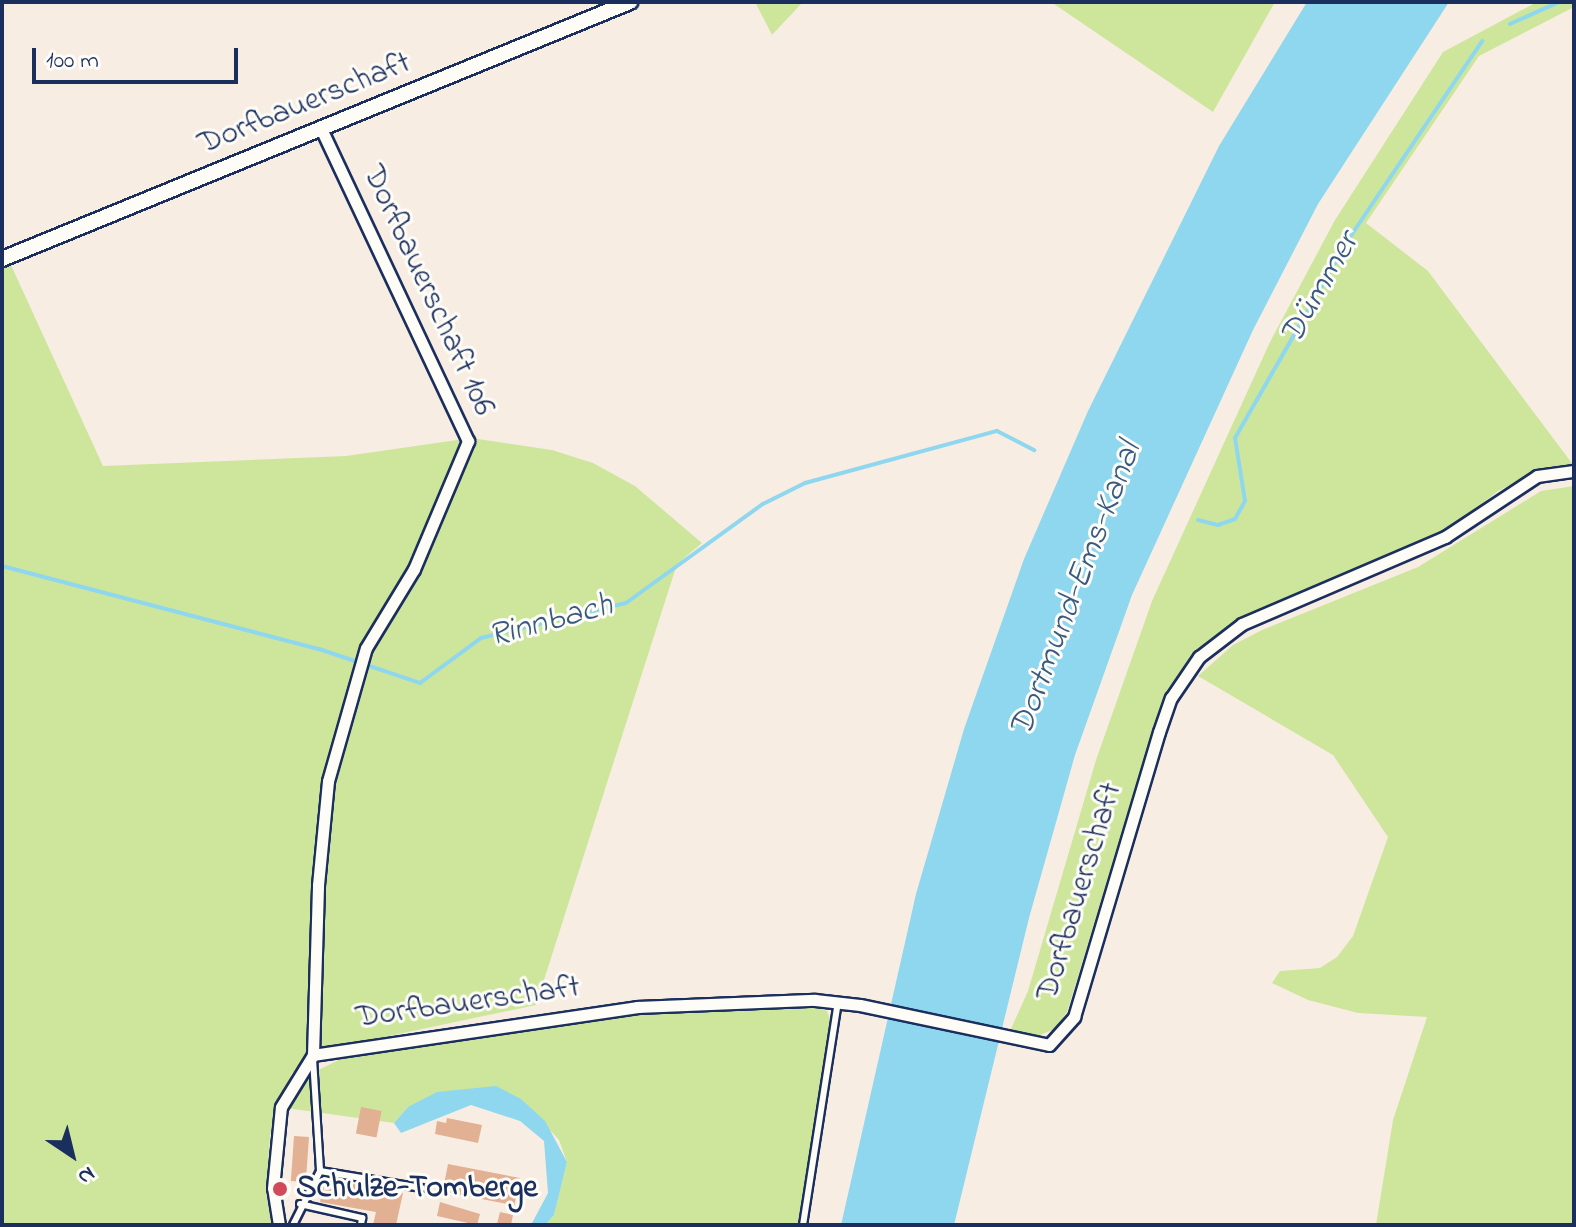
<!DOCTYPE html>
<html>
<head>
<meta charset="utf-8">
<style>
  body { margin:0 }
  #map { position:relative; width:1576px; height:1227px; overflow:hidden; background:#f8ede3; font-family:"Indie Flower",sans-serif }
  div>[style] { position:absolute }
  .green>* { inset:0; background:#cee69c }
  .water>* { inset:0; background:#8ed7ef }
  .stream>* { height:4px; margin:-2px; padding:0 2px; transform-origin:2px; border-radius:2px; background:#8ed7ef }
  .building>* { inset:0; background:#e2b194; transform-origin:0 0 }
  .roads { filter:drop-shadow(2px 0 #1b2f5e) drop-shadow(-2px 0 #1b2f5e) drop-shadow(0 2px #1b2f5e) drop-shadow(0 -2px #1b2f5e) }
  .service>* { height:6px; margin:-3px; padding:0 3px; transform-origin:3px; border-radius:3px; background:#fdfcf7 }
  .minor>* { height:11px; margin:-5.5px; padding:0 5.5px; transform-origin:5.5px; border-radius:5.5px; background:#fdfcf7 }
  .tertiary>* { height:14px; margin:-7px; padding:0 7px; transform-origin:7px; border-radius:7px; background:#fdfcf7 }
  .dots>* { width:22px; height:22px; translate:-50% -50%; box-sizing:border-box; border:4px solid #fdfcf7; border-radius:50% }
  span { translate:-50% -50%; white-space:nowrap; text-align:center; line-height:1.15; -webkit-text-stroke:6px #fdfcf7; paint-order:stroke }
  .street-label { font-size:32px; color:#1b2f5e }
  .poi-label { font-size:32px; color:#1b2f5e; font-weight:700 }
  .left { translate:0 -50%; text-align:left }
  .water-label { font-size:34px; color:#385982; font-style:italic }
  .frame { position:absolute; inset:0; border:4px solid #1b2f5e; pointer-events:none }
  .north { position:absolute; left:32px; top:1115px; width:80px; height:80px; -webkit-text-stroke:6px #fdfcf7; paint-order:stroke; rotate:145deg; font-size:22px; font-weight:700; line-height:32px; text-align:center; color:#1b2f5e }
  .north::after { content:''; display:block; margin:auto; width:28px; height:36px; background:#1b2f5e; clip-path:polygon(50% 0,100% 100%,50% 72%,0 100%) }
  .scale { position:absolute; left:32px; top:48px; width:206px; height:36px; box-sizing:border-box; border:4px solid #1b2f5e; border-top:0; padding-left:10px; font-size:24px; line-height:28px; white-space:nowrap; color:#1b2f5e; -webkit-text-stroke:6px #fdfcf7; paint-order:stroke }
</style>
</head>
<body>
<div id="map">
  <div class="green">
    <i style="clip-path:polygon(755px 2px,803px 2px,772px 35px)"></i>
    <i style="clip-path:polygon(1051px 2px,1275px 2px,1213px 112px)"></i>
    <i style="clip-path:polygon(1537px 2px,1574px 2px,1574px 7px,1479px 56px,1366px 223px,1428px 271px,1574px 466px,1531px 475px,1498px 491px,1443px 534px,1225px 631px,1194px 654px,1164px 694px,1067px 1012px,1055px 1029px,1037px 1036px,1010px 1031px,1028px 991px,1096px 760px,1152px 601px,1270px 342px,1335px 220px,1443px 52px)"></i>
    <i style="clip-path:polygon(11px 265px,103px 466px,346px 456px,471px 438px,552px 450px,593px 463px,635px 486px,702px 543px,677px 564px,536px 1005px,327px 1049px,292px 1073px,276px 1106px,270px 1136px,266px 1193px,272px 1225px,2px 1225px,2px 268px)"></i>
    <i style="clip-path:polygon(1574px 486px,1574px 1225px,1376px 1225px,1393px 1120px,1427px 1017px,1358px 1013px,1308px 1000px,1272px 983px,1280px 971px,1320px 968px,1337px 957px,1353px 936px,1388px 837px,1333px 755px,1198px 676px,1233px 645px,1262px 630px,1418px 567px,1541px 491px)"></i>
    <i style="clip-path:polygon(816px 1007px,827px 1011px,831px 1022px,799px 1225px,545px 1225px,554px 1215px,567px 1162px,559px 1140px,521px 1099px,408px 1107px,394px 1123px,286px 1108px,304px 1077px,347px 1056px,639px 1013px)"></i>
  </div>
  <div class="water">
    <i style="clip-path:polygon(1307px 2px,1449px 2px,1318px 204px,1253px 330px,1132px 595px,1075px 755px,1029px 918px,954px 1225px,841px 1225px,916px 894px,964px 729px,1024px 559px,1088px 411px,1219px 146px)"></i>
    <i style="clip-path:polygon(496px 1086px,521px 1099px,545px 1121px,567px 1162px,554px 1215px,545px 1225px,531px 1225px,548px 1193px,544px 1141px,520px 1121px,471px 1105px,401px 1133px,394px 1123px,408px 1107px,437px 1092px)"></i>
  </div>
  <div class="stream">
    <i style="left:1510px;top:24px;width:54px;rotate:-24.2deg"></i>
    <i style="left:1198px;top:520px;width:21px;rotate:14deg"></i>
    <i style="left:1218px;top:525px;width:18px;rotate:-19deg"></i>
    <i style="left:1235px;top:519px;width:21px;rotate:-61deg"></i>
    <i style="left:1245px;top:501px;width:64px;rotate:-99deg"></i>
    <i style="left:1235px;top:438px;width:235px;rotate:-60.2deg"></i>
    <i style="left:1352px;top:234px;width:233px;rotate:-56deg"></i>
    <i style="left:2px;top:566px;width:328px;rotate:14.7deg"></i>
    <i style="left:319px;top:649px;width:107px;rotate:18.6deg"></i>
    <i style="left:420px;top:683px;width:76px;rotate:-36.4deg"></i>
    <i style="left:481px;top:638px;width:149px;rotate:-13.6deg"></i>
    <i style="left:626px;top:603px;width:169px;rotate:-35.9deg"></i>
    <i style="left:763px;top:504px;width:47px;rotate:-26.6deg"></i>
    <i style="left:805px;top:483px;width:199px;rotate:-15.2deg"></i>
    <i style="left:997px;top:431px;width:42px;rotate:27.2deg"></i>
  </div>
  <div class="building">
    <i style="left:361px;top:1107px;width:21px;height:27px;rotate:11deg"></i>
    <i style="clip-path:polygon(447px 1118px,482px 1125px,478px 1143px,435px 1134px,437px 1121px,446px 1123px)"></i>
    <i style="left:294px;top:1136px;width:15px;height:45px;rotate:4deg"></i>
    <i style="left:448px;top:1164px;width:73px;height:28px;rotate:11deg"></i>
    <i style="clip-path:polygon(325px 1179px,403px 1193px,396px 1225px,373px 1225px,376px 1212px,320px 1202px)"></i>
    <i style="clip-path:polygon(440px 1202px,480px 1214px,477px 1225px,437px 1216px)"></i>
    <i style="clip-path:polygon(500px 1212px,513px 1215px,511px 1225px,497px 1224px)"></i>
  </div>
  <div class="roads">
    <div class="service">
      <i style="left:313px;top:1059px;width:112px;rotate:86.4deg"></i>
      <i style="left:300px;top:1204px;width:64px;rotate:12.7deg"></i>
      <i style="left:362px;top:1218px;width:7px;rotate:98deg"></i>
      <i style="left:293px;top:1225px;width:60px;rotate:-63.4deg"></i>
      <i style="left:320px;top:1171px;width:103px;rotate:9.5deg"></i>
      <i style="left:803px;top:1225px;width:226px;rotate:-81.1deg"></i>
    </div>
    <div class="minor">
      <i style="left:313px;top:1055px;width:328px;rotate:-8.4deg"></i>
      <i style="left:637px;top:1007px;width:178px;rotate:-2.3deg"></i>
      <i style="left:815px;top:1000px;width:45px;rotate:6.3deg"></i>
      <i style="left:860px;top:1005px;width:193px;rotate:11.9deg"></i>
      <i style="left:1049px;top:1045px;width:38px;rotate:-48deg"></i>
      <i style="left:1074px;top:1017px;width:297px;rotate:-73.4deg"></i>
      <i style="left:1159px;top:732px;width:36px;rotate:-71deg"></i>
      <i style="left:1171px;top:698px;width:50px;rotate:-55.7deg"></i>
      <i style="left:1199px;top:657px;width:54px;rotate:-37.5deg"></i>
      <i style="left:1242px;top:624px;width:221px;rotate:-23.2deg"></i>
      <i style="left:1445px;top:537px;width:110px;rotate:-33.5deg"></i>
      <i style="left:1537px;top:476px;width:37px;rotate:-8deg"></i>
      <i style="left:279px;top:1225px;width:37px;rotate:-99deg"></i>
      <i style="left:273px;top:1188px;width:81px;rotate:-84.4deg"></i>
      <i style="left:281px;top:1107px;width:61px;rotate:-58.4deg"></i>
      <i style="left:313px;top:1055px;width:170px;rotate:-88.3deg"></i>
      <i style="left:318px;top:885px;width:104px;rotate:-84.5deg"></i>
      <i style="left:328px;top:781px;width:138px;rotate:-74.1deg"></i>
      <i style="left:366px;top:648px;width:92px;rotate:-58.7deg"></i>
      <i style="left:414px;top:569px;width:139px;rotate:-67.1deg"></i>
      <i style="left:468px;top:441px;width:346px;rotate:-115.2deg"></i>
    </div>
    <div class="tertiary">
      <i style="left:2px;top:259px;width:679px;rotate:-22.26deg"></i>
    </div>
  </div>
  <div class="dots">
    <i style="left:280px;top:1189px;background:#d1495b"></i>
  </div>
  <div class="street-label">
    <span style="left:305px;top:105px;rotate:-22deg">Dorfbauerschaft</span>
    <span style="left:427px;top:291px;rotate:65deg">Dorfbauerschaft 106</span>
    <span style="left:1081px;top:892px;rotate:-73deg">Dorfbauerschaft</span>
    <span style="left:468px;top:1004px;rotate:-8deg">Dorfbauerschaft</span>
  </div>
  <div class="poi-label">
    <span class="left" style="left:296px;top:1189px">Schulze-Tomberge</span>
  </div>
  <div class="water-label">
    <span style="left:1321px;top:289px;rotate:-60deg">Dümmer</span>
    <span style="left:1077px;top:590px;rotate:-69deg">Dortmund-Ems-Kanal</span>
    <span style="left:551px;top:622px;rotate:-15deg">Rinnbach</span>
  </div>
  <div class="frame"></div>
  <div class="north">N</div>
  <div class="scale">100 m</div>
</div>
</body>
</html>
